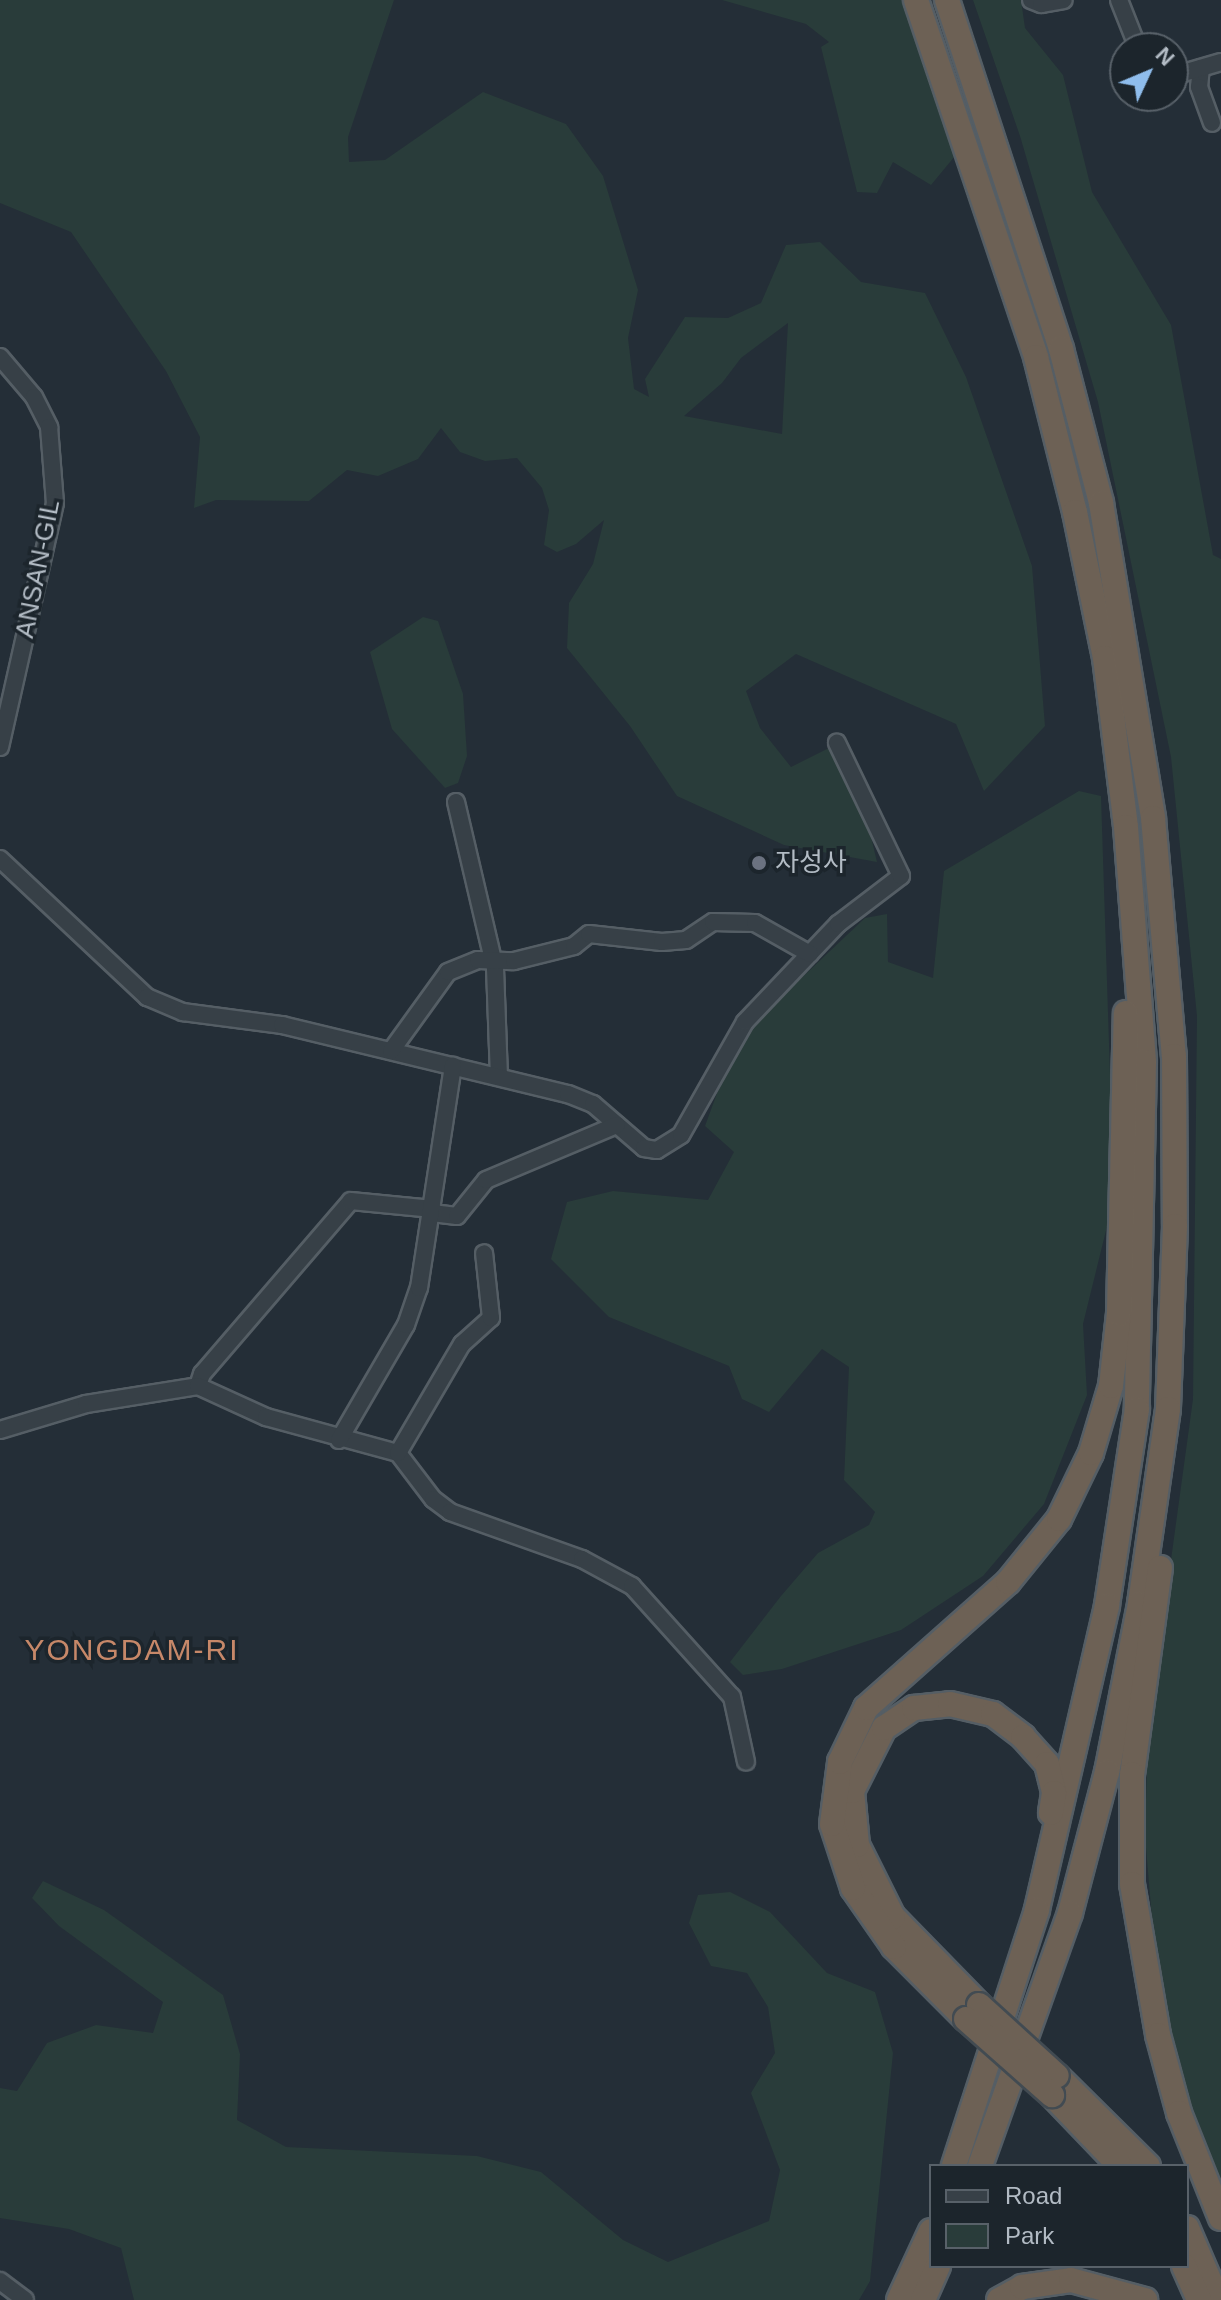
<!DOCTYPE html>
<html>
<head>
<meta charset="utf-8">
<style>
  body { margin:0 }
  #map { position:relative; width:1221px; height:2300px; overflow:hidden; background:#242e37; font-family:Helvetica,"Noto Sans KR",sans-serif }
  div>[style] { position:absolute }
  .green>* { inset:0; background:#293c3a }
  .roads { filter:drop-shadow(2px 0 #555e65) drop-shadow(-2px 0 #555e65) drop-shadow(0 2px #555e65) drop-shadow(0 -2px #555e65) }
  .minor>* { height:16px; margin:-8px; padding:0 8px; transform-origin:8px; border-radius:8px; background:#374047 }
  .highway>* { height:24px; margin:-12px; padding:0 12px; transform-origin:12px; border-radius:12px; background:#6d6155 }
  .bridges { filter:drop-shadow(2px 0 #424b52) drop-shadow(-2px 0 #424b52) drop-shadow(0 2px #424b52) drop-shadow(0 -2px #424b52) }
  .highway-bridge>* { height:24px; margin:-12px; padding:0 12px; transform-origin:12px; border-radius:12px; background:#6d6155 }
  .dots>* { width:22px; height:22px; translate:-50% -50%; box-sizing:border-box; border:4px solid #1c252c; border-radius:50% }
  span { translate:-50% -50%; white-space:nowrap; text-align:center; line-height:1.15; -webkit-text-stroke:7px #1c252c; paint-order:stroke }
  .street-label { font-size:26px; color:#b2bbc4 }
  .poi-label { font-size:26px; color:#b2bbc4 }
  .left { translate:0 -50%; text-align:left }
  .quarter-label { font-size:30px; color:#c78869; letter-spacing:2px }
  .legend { position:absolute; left:929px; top:2164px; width:260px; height:104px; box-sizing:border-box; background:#1c252c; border:2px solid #586169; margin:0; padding:10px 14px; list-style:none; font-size:24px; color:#b2bbc4 }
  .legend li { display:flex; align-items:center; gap:16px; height:40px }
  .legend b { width:40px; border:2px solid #586169 }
  .north { position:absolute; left:1109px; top:32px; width:80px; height:80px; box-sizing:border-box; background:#1c252c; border:2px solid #586169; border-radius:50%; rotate:46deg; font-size:22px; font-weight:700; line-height:32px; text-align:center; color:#b2bbc4 }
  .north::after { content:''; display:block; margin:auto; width:28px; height:36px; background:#8fbdec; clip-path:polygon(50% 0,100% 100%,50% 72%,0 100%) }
</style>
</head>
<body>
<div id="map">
  <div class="green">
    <i style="clip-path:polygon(evenodd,0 0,394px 0,348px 137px,349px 162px,385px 160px,483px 92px,566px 124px,603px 176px,638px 290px,628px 338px,634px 389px,649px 397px,645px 379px,685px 317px,728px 318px,761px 303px,786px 245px,820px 242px,861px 282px,925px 293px,966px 377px,1032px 566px,1045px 726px,984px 791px,956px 724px,796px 654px,746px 691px,760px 728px,791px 767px,831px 747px,868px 824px,877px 862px,784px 845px,677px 796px,630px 726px,567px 648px,569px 603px,593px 564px,604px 520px,576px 544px,557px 552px,544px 545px,549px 510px,542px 488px,517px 458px,485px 461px,460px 452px,441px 428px,418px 459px,378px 476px,347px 470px,309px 501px,216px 500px,194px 508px,200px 437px,166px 371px,71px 232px,0 203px,0 0,788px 323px,782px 434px,684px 416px,722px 383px,741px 358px,788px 323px)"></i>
    <i style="clip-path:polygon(722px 0,903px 0,955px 156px,931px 185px,893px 162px,877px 193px,857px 192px,821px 47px,829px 42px,806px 24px)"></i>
    <i style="clip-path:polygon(973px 0,1021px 0,1025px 28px,1063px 75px,1092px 192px,1171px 325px,1213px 555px,1221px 559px,1221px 2193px,1177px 2071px,1155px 1955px,1145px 1836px,1148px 1728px,1193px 1399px,1197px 1016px,1171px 757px,1098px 402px,1020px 136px)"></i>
    <i style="clip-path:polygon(423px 617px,438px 621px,463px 694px,467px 756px,458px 783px,445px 788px,392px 729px,370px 652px)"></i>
    <i style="clip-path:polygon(1079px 791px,1101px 796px,1114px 1198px,1083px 1324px,1087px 1395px,1044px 1504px,983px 1576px,901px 1630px,782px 1669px,743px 1675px,730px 1662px,781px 1596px,818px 1553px,869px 1525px,875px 1512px,844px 1480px,849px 1367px,822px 1349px,769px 1412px,742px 1399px,729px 1366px,609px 1317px,551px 1259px,567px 1202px,613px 1191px,708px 1200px,734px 1152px,705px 1126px,727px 1066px,759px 1018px,865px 918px,887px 914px,888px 962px,933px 978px,944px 871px)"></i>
    <i style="clip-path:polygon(43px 1881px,104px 1910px,223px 1995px,240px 2054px,237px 2120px,286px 2147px,477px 2156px,541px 2172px,623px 2240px,668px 2262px,769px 2221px,780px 2170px,751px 2093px,775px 2053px,768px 2007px,747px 1973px,711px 1966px,689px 1923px,698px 1895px,730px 1892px,770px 1912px,827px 1973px,875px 1992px,893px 2053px,870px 2281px,859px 2300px,134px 2300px,121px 2248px,69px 2229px,0 2218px,0 2088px,17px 2091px,47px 2043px,96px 2025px,153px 2033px,163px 2002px,59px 1926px,32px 1898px)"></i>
  </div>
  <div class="roads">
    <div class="minor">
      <i style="left:1031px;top:0;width:11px;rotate:22deg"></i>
      <i style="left:1041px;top:4px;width:23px;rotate:-10deg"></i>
      <i style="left:1119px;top:0;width:52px;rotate:68.4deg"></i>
      <i style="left:1201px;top:68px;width:19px;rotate:96deg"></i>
      <i style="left:1199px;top:87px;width:38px;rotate:70deg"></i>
      <i style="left:1173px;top:76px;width:50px;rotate:-16.3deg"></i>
      <i style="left:0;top:357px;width:52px;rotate:49.6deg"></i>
      <i style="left:34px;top:397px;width:34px;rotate:63deg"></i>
      <i style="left:49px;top:427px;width:76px;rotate:85.5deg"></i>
      <i style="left:55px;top:503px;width:250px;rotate:102.7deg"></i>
      <i style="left:456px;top:802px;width:171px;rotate:76.8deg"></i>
      <i style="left:495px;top:968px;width:108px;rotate:87.9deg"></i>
      <i style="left:0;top:859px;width:202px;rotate:43.2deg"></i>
      <i style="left:147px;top:997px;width:39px;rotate:23deg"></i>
      <i style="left:183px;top:1012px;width:100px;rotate:7.5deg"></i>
      <i style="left:282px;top:1025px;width:294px;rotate:13.6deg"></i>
      <i style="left:568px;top:1094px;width:27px;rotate:22deg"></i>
      <i style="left:593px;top:1104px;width:67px;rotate:40.8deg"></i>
      <i style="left:644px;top:1148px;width:13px;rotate:9deg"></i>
      <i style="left:657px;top:1150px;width:28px;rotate:-32deg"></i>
      <i style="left:681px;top:1135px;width:130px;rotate:-60.5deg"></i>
      <i style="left:745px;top:1022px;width:135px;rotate:-46.5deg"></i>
      <i style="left:838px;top:924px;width:79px;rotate:-37.3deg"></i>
      <i style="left:901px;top:876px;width:148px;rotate:-115.7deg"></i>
      <i style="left:391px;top:1051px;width:97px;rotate:-54.2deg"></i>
      <i style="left:448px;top:972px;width:32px;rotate:-22deg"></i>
      <i style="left:478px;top:960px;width:36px;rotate:2deg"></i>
      <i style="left:514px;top:961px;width:62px;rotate:-14deg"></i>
      <i style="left:574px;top:946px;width:19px;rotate:-39deg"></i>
      <i style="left:589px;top:934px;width:73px;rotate:6.3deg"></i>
      <i style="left:662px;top:942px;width:24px;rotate:-5deg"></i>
      <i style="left:686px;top:940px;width:32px;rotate:-34deg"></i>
      <i style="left:713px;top:922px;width:42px;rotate:1.4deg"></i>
      <i style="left:755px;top:923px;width:63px;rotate:29.4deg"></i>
      <i style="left:432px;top:1213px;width:25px;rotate:7deg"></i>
      <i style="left:457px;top:1216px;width:46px;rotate:-51.1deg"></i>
      <i style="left:486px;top:1180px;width:142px;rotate:-22.8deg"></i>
      <i style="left:198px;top:1386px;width:13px;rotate:-72deg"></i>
      <i style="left:202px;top:1374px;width:228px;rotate:-49.3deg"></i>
      <i style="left:351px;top:1201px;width:82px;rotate:5.6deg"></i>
      <i style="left:0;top:1430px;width:90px;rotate:-16.8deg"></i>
      <i style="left:86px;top:1404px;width:113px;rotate:-9.1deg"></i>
      <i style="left:198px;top:1386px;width:75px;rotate:24.5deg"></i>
      <i style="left:266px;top:1417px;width:137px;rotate:15.3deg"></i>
      <i style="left:398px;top:1453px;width:58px;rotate:52.7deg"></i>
      <i style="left:433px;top:1499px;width:21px;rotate:37deg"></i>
      <i style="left:450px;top:1512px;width:140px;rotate:19.6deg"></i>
      <i style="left:582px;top:1559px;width:57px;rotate:28.4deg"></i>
      <i style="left:632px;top:1586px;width:149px;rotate:48deg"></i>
      <i style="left:732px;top:1697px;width:66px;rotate:77.8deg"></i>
      <i style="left:339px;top:1440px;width:133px;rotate:-59.8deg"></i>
      <i style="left:406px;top:1325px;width:39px;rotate:-71deg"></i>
      <i style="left:419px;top:1288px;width:225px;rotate:-81.3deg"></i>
      <i style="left:398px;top:1453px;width:126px;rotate:-59.6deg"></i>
      <i style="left:462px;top:1344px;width:39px;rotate:-42deg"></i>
      <i style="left:491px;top:1318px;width:65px;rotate:-96.1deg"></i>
      <i style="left:0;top:2281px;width:31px;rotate:37deg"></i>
    </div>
    <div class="highway">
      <i style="left:916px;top:0;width:377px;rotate:71.4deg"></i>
      <i style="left:1036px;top:357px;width:160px;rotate:75.9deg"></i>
      <i style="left:1075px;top:512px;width:149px;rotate:78.4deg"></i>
      <i style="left:1105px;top:658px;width:170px;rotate:82.9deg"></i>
      <i style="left:1126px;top:827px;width:236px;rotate:85.6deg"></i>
      <i style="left:1144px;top:1062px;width:347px;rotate:91.2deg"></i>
      <i style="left:1137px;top:1409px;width:199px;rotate:98.7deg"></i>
      <i style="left:1107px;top:1606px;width:312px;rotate:103deg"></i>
      <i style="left:1037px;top:1910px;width:269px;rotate:108deg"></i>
      <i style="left:947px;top:0;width:367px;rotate:71.9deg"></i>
      <i style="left:1061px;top:349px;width:159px;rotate:75.4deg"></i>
      <i style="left:1101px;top:503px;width:319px;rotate:80.6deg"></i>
      <i style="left:1153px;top:818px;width:239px;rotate:85deg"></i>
      <i style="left:1174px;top:1056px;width:170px;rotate:89.7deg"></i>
      <i style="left:1175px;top:1226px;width:183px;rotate:92.2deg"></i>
      <i style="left:1168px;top:1409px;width:197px;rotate:98.2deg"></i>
      <i style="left:1140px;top:1604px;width:171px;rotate:101.1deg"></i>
      <i style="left:1107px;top:1772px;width:146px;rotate:104.7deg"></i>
      <i style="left:1070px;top:1913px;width:269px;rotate:109.6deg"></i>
      <i style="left:1160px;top:1568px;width:208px;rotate:97.7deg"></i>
      <i style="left:1132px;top:1774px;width:110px;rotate:90deg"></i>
      <i style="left:1132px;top:1884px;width:153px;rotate:80.2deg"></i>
      <i style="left:1158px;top:2035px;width:81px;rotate:74.9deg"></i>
      <i style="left:1179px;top:2113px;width:113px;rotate:68.2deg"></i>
      <i style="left:979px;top:2005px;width:123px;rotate:-134.3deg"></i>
      <i style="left:893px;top:1917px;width:80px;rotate:-116.6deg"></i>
      <i style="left:857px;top:1845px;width:54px;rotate:-95.3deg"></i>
      <i style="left:852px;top:1791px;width:71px;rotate:-63.1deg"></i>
      <i style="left:884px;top:1728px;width:36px;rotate:-34deg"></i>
      <i style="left:914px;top:1708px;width:36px;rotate:-6deg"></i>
      <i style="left:950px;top:1704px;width:44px;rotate:13.1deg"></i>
      <i style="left:993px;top:1714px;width:38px;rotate:37deg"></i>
      <i style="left:1023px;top:1737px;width:36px;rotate:48deg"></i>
      <i style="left:1047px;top:1764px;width:30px;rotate:76deg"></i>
      <i style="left:1054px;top:1793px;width:20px;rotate:99deg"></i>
      <i style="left:966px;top:2019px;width:102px;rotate:-135deg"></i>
      <i style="left:894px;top:1947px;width:72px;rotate:-124.8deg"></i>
      <i style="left:853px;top:1888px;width:67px;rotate:-108.2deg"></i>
      <i style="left:832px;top:1824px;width:63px;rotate:-82.6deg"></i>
      <i style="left:840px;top:1762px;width:60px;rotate:-64.3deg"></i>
      <i style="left:866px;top:1708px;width:190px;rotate:-41.6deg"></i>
      <i style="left:1008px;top:1582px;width:81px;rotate:-51deg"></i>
      <i style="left:1059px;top:1519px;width:73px;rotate:-64.1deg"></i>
      <i style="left:1091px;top:1453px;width:70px;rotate:-73.4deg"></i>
      <i style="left:1111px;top:1386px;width:73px;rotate:-83.7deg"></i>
      <i style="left:1119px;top:1313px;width:300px;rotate:-88.7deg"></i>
      <i style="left:1057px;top:2076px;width:128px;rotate:44.7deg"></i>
      <i style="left:1052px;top:2095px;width:98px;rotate:46.2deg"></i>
      <i style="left:1187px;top:2228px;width:78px;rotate:66.7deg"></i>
      <i style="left:1184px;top:2266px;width:37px;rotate:66deg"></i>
      <i style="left:899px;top:2300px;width:76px;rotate:-65.1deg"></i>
      <i style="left:923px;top:2300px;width:37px;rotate:-66deg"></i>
      <i style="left:999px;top:2300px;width:26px;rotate:-29deg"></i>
      <i style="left:1022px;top:2287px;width:49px;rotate:-8.1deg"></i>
      <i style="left:1071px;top:2280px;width:77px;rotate:15.1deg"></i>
    </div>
  </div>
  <div class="bridges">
    <div class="highway-bridge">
      <i style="left:979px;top:2005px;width:105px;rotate:42.3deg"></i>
      <i style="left:966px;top:2019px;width:115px;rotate:41.5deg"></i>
    </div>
  </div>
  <div class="dots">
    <i style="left:759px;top:863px;background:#6b7280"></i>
  </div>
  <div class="street-label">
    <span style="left:38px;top:569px;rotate:-79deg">ANSAN-GIL</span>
  </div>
  <div class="poi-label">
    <span class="left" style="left:775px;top:863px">자성사</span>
  </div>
  <div class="quarter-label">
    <span style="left:132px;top:1650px">YONGDAM-RI</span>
  </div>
  <ul class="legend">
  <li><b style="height:10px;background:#374047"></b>Road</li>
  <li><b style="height:22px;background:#293c3a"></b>Park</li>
  </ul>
  <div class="north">N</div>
</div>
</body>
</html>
